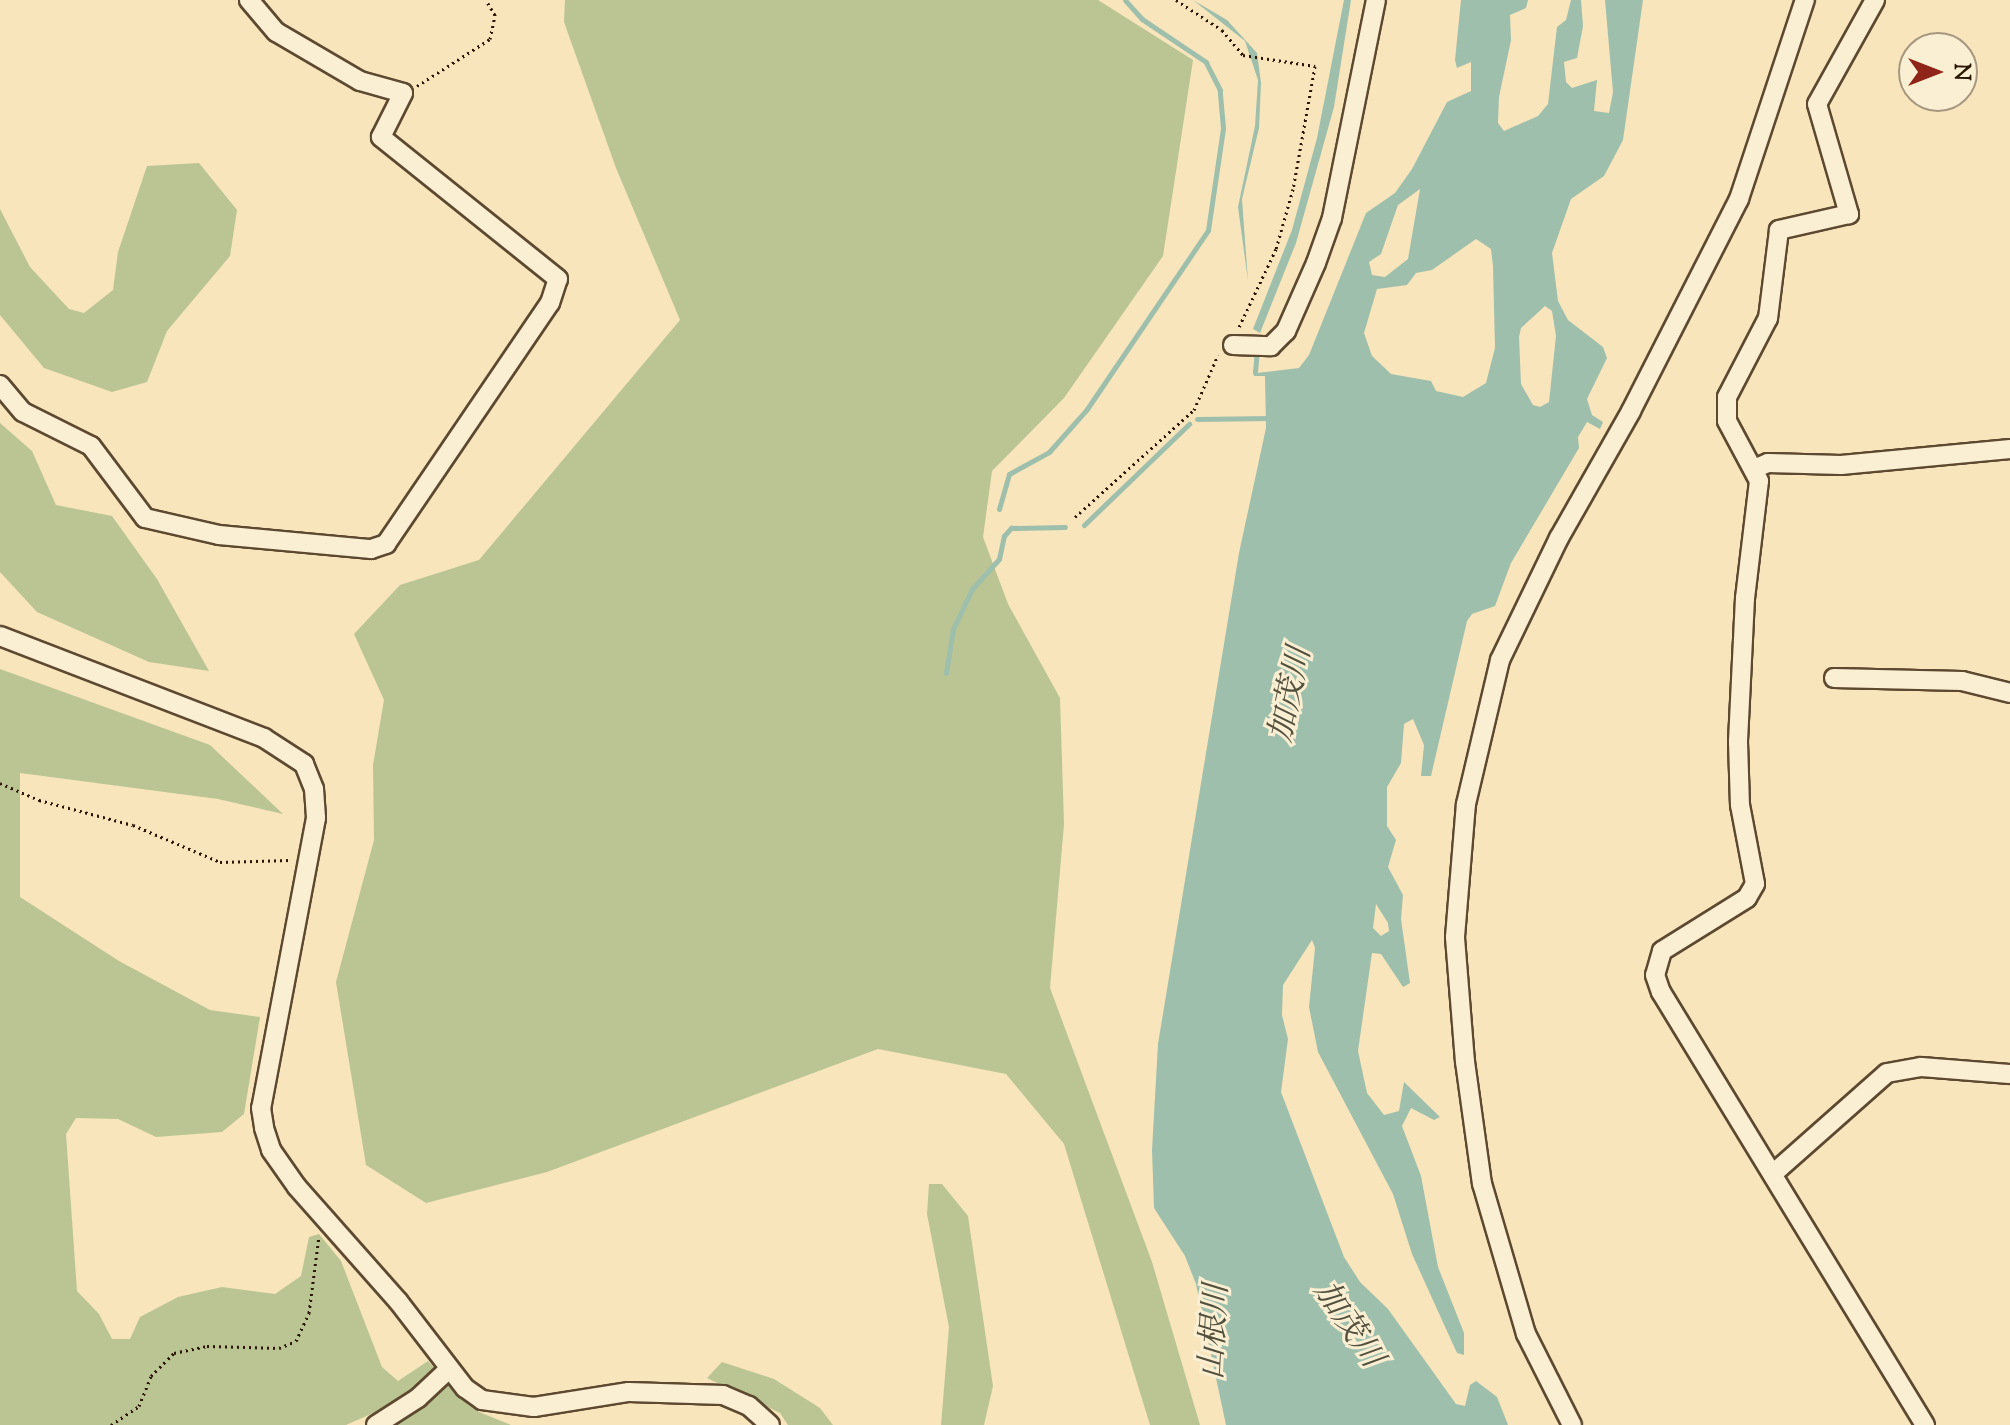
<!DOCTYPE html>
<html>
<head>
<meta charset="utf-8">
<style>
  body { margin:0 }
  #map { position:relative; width:2010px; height:1425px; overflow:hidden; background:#f8e5bc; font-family:"Sorts Mill Goudy","Noto Serif JP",serif }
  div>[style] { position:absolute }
  .green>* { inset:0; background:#bac593 }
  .water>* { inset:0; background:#9ebfac }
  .stream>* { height:5px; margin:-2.5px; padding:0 2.5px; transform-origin:2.5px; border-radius:2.5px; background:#9ebfac }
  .path>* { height:3px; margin-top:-1.5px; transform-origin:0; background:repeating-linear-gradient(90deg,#291501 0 2px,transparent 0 6px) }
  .roads { filter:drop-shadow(2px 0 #5d4930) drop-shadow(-2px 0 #5d4930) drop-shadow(0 2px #5d4930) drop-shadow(0 -2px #5d4930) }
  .minor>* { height:18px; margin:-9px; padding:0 9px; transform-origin:9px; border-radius:9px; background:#faeed3 }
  span { translate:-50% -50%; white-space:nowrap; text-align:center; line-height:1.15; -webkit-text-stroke:6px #faeed3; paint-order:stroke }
  .water-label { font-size:32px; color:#52503d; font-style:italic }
  .north { position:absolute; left:1898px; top:32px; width:80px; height:80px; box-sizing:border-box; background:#faeed3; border:2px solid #a6977f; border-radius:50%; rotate:90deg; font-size:22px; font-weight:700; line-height:32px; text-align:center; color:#291501 }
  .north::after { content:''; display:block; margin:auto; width:28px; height:36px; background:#8f2418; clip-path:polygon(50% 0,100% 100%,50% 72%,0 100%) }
</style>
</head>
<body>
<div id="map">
  <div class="green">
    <i style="clip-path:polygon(565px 0,1098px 0,1193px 60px,1163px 256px,1064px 398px,992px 471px,983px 537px,1008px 604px,1060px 698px,1064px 824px,1050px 988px,1152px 1262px,1200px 1425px,1150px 1425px,1064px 1144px,1006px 1074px,878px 1049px,547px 1172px,426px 1203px,366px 1165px,336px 982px,374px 840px,373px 765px,384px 700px,354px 634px,400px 585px,479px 560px,680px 320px,616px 168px,564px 22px)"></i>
    <i style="clip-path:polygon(199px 163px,237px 210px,230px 256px,167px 331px,147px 382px,112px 392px,44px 368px,0 315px,0 209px,30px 267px,69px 309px,84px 313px,113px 290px,118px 252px,147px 166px)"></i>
    <i style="clip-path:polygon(0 423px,32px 451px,56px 505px,112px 516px,157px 579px,209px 671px,149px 662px,37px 612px,0 572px)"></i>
    <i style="clip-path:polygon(0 669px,210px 745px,283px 814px,218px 799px,20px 773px,20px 897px,119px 961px,210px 1010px,260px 1017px,244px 1114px,222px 1132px,156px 1137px,118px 1119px,76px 1118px,66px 1134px,77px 1291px,99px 1314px,112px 1339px,130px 1339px,140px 1317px,178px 1297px,222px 1287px,275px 1294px,301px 1276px,309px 1237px,319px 1234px,341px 1261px,382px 1367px,398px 1381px,428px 1361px,435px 1369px,407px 1398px,346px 1425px,0 1425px)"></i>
    <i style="clip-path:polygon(929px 1184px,942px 1184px,968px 1216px,993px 1386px,984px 1425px,941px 1425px,949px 1327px,927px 1214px)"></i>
    <i style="clip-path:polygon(722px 1362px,774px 1379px,820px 1408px,833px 1425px,788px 1425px,780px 1413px,707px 1378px)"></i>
    <i style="clip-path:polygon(449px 1383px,479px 1412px,511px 1425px,385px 1425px)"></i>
  </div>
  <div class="water">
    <i style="clip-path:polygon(1193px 0,1227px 20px,1257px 53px,1261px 83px,1259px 128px,1242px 199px,1248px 281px,1238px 207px,1255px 126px,1258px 80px,1245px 41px)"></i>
    <i style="clip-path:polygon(1344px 0,1351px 0,1334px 107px,1296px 243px,1260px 333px,1253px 329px,1292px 230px,1317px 138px)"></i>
    <i style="clip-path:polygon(evenodd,1461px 0,1528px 0,1526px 8px,1510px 15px,1511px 40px,1499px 97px,1498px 123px,1504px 131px,1538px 116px,1548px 104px,1557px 27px,1566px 20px,1571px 0,1581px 0,1583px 26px,1577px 58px,1564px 62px,1566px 82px,1572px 88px,1597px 80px,1594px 111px,1609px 113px,1613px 92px,1605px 0,1643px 0,1623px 140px,1604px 176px,1571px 199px,1552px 253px,1558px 301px,1568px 320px,1603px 347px,1607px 358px,1587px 399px,1592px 415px,1603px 422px,1600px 429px,1587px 422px,1578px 437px,1579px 448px,1511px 563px,1495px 606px,1472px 614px,1467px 621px,1431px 776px,1421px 776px,1424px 745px,1413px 719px,1404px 724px,1401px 763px,1387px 787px,1387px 826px,1396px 840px,1388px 867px,1403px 895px,1401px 919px,1410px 983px,1403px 987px,1381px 954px,1372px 953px,1358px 1051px,1367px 1093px,1384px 1115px,1399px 1111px,1404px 1082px,1440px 1117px,1434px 1120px,1411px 1108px,1402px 1126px,1421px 1176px,1438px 1267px,1464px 1333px,1464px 1355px,1457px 1353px,1412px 1254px,1393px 1194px,1318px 1052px,1309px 1007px,1315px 948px,1312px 940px,1283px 985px,1282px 1015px,1288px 1039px,1281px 1092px,1344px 1257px,1360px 1282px,1388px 1309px,1456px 1404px,1465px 1406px,1470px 1385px,1476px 1381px,1497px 1397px,1508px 1425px,1226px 1425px,1196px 1284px,1185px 1256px,1154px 1208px,1152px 1150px,1158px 1044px,1239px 553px,1266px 428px,1265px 376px,1254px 376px,1253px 369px,1257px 373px,1299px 368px,1309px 355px,1366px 213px,1395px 193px,1412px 169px,1447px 102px,1471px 91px,1471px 62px,1457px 68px,1455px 60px,1461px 0,1420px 189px,1408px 259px,1385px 277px,1372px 275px,1369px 262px,1381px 254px,1398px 205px,1420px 189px,1461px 0,1476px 239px,1491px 249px,1493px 266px,1495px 348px,1486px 383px,1463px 397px,1436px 391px,1431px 381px,1391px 374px,1372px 356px,1364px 333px,1377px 289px,1407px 285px,1416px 273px,1432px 270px,1476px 239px,1461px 0,1545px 306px,1552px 311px,1556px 336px,1549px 402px,1540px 407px,1533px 405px,1521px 384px,1519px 337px,1521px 328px,1545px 306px,1461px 0,1376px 904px,1388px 923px,1389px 931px,1381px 936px,1373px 928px,1376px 904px)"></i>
  </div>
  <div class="stream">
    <i style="left:1255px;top:372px;width:22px;rotate:-85deg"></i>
    <i style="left:1197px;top:419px;width:74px;rotate:-0.8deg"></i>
    <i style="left:999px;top:509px;width:36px;rotate:-74deg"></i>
    <i style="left:1009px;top:474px;width:46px;rotate:-28.8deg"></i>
    <i style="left:1049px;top:452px;width:57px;rotate:-48.5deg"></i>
    <i style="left:1087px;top:409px;width:216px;rotate:-55.9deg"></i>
    <i style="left:1208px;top:230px;width:103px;rotate:-81.6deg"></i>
    <i style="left:1223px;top:128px;width:38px;rotate:-95deg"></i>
    <i style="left:1220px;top:90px;width:31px;rotate:-117deg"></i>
    <i style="left:1206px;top:62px;width:77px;rotate:-146.1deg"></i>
    <i style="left:1142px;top:19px;width:25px;rotate:-132deg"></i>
    <i style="left:1084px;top:525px;width:146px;rotate:-43.9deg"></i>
    <i style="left:946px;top:673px;width:45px;rotate:-81deg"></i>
    <i style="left:953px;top:629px;width:44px;rotate:-64.6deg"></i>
    <i style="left:972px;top:589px;width:40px;rotate:-48deg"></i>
    <i style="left:999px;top:559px;width:24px;rotate:-78deg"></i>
    <i style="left:1004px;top:536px;width:11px;rotate:-49deg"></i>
    <i style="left:1011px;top:528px;width:54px;rotate:-1.1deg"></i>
  </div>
  <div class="path">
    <i style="left:1176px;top:0;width:55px;rotate:33.1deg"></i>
    <i style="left:1222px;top:30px;width:33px;rotate:50deg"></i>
    <i style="left:1243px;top:55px;width:73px;rotate:8.7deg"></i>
    <i style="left:1315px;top:66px;width:125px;rotate:100.1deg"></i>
    <i style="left:1293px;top:189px;width:62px;rotate:105.8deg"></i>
    <i style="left:1276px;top:249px;width:89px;rotate:115.4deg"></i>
    <i style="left:417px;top:86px;width:87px;rotate:-32.8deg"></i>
    <i style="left:490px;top:39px;width:25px;rotate:-78deg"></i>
    <i style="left:495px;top:15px;width:17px;rotate:-121deg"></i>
    <i style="left:1075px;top:517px;width:160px;rotate:-42deg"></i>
    <i style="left:1194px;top:410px;width:60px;rotate:-66.4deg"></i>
    <i style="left:0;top:783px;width:43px;rotate:23.6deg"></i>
    <i style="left:39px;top:800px;width:97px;rotate:14.9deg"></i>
    <i style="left:133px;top:825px;width:95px;rotate:23deg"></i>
    <i style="left:220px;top:862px;width:70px;rotate:-1.6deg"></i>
    <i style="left:111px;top:1425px;width:34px;rotate:-34deg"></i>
    <i style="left:139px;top:1406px;width:32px;rotate:-68deg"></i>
    <i style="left:151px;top:1376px;width:33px;rotate:-45deg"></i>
    <i style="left:174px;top:1353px;width:34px;rotate:-12deg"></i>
    <i style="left:207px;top:1346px;width:72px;rotate:1.6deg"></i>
    <i style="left:279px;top:1348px;width:18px;rotate:-22deg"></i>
    <i style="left:296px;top:1341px;width:31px;rotate:-65deg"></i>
    <i style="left:309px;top:1313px;width:78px;rotate:-82.6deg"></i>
  </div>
  <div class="roads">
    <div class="minor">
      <i style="left:1875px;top:0;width:119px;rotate:119.1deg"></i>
      <i style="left:1817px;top:104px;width:115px;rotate:73.8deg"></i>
      <i style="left:1849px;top:214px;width:72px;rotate:167.1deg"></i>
      <i style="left:1779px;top:230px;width:89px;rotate:97.1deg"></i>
      <i style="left:1768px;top:318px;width:89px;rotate:117.4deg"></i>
      <i style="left:1727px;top:397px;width:24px;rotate:90deg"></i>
      <i style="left:1727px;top:421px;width:68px;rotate:61.9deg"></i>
      <i style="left:1759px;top:481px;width:118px;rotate:96.8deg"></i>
      <i style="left:1745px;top:598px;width:144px;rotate:92.8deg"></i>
      <i style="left:1738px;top:742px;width:63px;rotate:88.2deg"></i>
      <i style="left:1740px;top:805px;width:80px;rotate:79.2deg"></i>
      <i style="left:1755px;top:884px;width:16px;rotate:120deg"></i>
      <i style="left:1747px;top:898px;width:100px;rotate:148.1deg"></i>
      <i style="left:1662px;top:951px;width:25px;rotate:106deg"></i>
      <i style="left:1655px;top:975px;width:18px;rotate:71deg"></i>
      <i style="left:1661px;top:992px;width:507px;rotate:58.63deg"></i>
      <i style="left:1233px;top:345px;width:38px;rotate:2deg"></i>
      <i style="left:1271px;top:346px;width:21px;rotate:-45deg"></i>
      <i style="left:1286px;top:331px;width:74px;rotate:-66.2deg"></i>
      <i style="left:1316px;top:263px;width:48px;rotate:-70.4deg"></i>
      <i style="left:1332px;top:218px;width:222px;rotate:-78.6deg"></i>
      <i style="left:0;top:385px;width:35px;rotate:50deg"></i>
      <i style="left:23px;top:412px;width:76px;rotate:26.6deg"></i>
      <i style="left:91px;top:446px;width:90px;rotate:53.1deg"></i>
      <i style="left:145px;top:518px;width:76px;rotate:12.9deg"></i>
      <i style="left:219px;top:535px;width:153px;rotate:5.3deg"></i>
      <i style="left:371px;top:549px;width:16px;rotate:-18deg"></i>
      <i style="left:386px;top:544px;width:292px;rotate:-55.8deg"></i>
      <i style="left:550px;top:303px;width:25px;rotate:-72deg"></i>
      <i style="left:558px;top:279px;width:227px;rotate:-141.3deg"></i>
      <i style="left:381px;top:137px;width:49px;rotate:-63.4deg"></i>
      <i style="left:403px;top:93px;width:45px;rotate:-164.4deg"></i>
      <i style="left:360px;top:81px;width:97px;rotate:-149.7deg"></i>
      <i style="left:276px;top:32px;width:42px;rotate:-130.2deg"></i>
      <i style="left:1756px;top:468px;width:13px;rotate:-23deg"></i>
      <i style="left:1768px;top:463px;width:73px;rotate:1.6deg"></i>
      <i style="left:1841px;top:465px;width:170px;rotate:-5.4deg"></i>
      <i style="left:0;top:636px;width:283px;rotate:21.1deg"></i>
      <i style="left:264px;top:738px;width:48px;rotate:33deg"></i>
      <i style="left:304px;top:764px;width:27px;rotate:68deg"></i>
      <i style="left:314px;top:789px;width:29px;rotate:86deg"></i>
      <i style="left:316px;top:818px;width:295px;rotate:100.7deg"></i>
      <i style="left:261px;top:1108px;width:20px;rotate:81deg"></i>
      <i style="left:264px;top:1128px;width:23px;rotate:72deg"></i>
      <i style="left:271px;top:1150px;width:45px;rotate:54.9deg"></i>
      <i style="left:297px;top:1187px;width:152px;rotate:48.5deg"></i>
      <i style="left:398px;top:1301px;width:110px;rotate:52.4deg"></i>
      <i style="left:465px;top:1388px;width:21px;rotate:35deg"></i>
      <i style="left:482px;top:1400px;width:52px;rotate:7.7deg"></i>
      <i style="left:534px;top:1407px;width:96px;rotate:-9deg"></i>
      <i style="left:629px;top:1392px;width:94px;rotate:1.8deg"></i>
      <i style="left:723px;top:1395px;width:28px;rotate:23deg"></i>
      <i style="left:749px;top:1406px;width:28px;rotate:42deg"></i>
      <i style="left:1834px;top:678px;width:128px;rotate:1.3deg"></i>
      <i style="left:1962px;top:681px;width:49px;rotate:14deg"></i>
      <i style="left:1775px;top:1172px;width:149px;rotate:-41.5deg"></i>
      <i style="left:1887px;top:1073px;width:35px;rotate:-10deg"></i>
      <i style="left:1921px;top:1067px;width:89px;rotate:4.5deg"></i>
      <i style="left:376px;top:1425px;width:50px;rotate:-32.7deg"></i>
      <i style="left:418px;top:1398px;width:42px;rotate:-43.1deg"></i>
      <i style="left:1572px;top:1425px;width:102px;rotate:-116.8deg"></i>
      <i style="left:1526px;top:1334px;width:156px;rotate:-106.3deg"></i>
      <i style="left:1482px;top:1184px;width:123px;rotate:-97.9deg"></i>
      <i style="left:1465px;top:1062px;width:125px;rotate:-94.6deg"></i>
      <i style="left:1455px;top:937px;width:133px;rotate:-85.3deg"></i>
      <i style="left:1466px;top:804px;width:148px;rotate:-76.7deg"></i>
      <i style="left:1500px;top:660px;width:136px;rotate:-64.2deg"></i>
      <i style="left:1559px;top:538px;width:146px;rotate:-60.4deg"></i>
      <i style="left:1631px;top:411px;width:238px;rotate:-63deg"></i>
      <i style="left:1739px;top:199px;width:210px;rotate:-71.7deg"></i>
    </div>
  </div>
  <div class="water-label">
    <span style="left:1292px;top:695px;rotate:-78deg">加茂川</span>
    <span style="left:1347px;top:1325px;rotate:56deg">加茂川</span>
    <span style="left:1216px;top:1332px;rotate:-87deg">山根川</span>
  </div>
  <div class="north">N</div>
</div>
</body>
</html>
